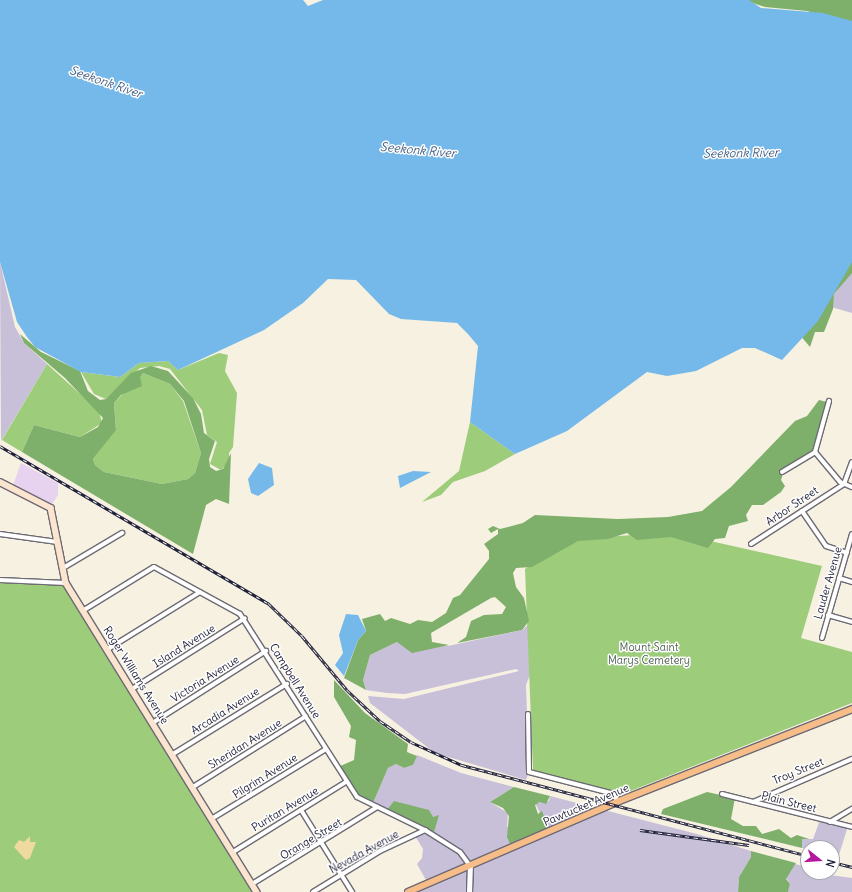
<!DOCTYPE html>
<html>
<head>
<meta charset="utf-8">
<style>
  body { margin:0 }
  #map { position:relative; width:852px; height:892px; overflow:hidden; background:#f7f1e1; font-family:Delius,sans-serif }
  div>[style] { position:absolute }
  .built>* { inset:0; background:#e7d2ef }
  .industrial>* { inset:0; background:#c8bfd8 }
  .green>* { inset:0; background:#9dcc7b }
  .forest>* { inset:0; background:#7eb06b }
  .sand>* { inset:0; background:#eeda9e }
  .water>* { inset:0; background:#75b9eb }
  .roads { filter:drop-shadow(1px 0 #6d6a75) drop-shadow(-1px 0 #6d6a75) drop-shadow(0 1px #6d6a75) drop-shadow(0 -1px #6d6a75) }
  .minor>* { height:4px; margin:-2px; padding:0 2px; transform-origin:2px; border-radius:2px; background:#fff }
  .tertiary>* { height:5px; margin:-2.5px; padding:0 2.5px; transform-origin:2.5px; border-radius:2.5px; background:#fff }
  .secondary>* { height:5.5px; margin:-2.75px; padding:0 2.75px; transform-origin:2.75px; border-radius:2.75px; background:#fce5cf }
  .primary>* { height:6px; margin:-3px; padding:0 3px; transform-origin:3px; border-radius:3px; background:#f7bd88 }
  .rail>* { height:3px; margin-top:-1.5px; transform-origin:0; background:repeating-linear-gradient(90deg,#fff 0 4.5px,#22223b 0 9px); box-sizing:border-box; border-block:1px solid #22223b }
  span { translate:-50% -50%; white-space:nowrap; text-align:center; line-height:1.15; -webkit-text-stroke:3px #fff; paint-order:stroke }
  .street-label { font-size:11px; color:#22223b }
  .park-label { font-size:11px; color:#4d5e51 }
  .water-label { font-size:12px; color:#435e81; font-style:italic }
  .north { position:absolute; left:800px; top:840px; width:40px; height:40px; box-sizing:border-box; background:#fff; border:1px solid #a7a7b1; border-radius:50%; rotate:107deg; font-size:11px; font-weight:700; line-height:16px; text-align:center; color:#22223b }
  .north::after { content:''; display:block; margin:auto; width:14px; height:18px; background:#b5179e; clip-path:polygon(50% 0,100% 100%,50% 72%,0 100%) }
</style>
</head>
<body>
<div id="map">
  <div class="built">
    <i style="clip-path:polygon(21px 463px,58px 483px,58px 495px,52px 504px,12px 488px)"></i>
  </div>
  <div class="industrial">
    <i style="clip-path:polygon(0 262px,15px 327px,24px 343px,47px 364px,1px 441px)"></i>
    <i style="clip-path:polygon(850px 273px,852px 273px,852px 313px,831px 307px,834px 294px)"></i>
    <i style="clip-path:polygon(529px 624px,534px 664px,526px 685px,529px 772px,526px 780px,435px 753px,370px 703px,368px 696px,404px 699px,519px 671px,516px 669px,405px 694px,387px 693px,366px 690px,363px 680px,370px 655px,397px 642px,448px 646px,522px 630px)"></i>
    <i style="clip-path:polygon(417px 755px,461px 773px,514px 787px,490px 802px,508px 813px,507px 827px,543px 819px,535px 803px,549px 801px,550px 796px,697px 834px,751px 851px,751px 857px,739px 877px,738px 892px,406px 892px,427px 882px,417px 864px,422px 858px,423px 849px,415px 836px,439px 816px,433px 817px,398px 802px,387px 810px,373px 803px,388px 768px,396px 764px,404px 768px,413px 765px)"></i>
    <i style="clip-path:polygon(820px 820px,848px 826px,838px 858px,832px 856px,832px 848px,802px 848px,802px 839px,813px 839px)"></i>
    <i style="clip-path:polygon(795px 864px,808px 867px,808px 872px,852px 878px,852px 892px,788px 892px,790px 884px,786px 878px)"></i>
  </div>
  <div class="green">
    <i style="clip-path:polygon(219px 353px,228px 355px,225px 371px,237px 393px,233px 447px,229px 453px,229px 462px,221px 470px,210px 464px,217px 442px,207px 435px,202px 410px,170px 369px,159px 366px,140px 368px,106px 399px,94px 394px,81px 372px,120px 377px,139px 363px,168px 361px,178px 370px)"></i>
    <i style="clip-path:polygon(47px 364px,99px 411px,102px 423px,80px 437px,34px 425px,22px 452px,2px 440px)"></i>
    <i style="clip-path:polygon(143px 373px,170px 384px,183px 401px,201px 453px,195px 473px,188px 479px,162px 484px,104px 472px,95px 465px,93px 459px,116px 429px,114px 403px)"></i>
    <i style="clip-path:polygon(470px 422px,515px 454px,485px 471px,453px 482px,441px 495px,422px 502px,459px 471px)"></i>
    <i style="clip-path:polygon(670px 532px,822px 566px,801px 638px,852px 652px,852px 703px,623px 794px,533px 770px,525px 569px,544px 555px,582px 539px)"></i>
    <i style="clip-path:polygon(0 580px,65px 583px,256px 892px,0 892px)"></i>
  </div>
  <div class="forest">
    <i style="clip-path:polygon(744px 0,852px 0,852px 24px,807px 11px,765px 7px)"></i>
    <i style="clip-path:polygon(852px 259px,852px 273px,834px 294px,833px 309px,824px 332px,815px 332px,810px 347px,799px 334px,840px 265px,850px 265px)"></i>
    <i style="clip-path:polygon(evenodd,20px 334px,41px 352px,80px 371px,88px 391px,100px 400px,106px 399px,131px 373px,151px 366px,168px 371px,193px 398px,201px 414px,204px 433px,215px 441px,209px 459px,210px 467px,216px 471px,223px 469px,231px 453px,229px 504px,216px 499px,206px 505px,193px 554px,22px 452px,34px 425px,80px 437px,98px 427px,103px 418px,65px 378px,24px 343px,20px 334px,143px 373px,170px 384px,184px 401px,201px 453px,195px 473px,188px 479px,162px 484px,104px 472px,95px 465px,93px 459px,116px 430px,114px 403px,121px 395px,142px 386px,140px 377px,143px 373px)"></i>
    <i style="clip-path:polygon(819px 400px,827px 402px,814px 451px,784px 471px,781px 480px,785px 486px,781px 492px,763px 505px,752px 505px,746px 515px,748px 521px,729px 526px,725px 538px,715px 539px,708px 548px,671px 537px,637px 540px,627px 533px,608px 539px,578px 541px,532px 567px,516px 568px,513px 573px,516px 587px,524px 598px,529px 621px,522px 630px,457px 643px,466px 637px,471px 621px,484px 615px,502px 614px,506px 607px,495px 597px,491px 598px,431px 633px,432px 642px,449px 645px,412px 653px,397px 642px,370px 655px,363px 680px,366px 690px,344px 678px,358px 640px,366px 631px,362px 619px,380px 614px,385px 621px,391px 618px,410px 624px,418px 620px,432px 622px,446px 613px,453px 598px,460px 595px,489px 559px,489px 551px,484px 544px,498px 534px,498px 529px,491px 533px,488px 529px,493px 526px,500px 529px,523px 523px,535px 515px,618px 519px,668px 517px,702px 511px,731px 487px,795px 421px,807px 416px)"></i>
    <i style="clip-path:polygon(334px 680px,365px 713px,408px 744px,407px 752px,417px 756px,413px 765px,404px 768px,396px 764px,388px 768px,373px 803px,356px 795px,338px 767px,354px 760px,356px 740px,349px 737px,351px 726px,334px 697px)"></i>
    <i style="clip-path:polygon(514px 787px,550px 796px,546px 804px,540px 802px,535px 805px,538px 814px,542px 811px,549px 830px,511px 846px,507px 837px,509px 816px,503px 808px,490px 802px)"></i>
    <i style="clip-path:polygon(707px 792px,735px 798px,731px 819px,743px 826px,756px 826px,762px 834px,779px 829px,791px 838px,797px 835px,809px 839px,802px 839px,802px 848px,661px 814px,663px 809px)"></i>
    <i style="clip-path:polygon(394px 801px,429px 810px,433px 817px,439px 815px,434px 832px,432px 834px,387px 810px)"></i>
    <i style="clip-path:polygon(751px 851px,796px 863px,786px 879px,790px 884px,788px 892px,738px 892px,739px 877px,751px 857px)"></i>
  </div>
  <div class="sand">
    <i style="clip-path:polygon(30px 836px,30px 842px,36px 842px,30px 858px,26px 860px,14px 847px,19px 840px,24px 842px)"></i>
  </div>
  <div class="water">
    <i style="clip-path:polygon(0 0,303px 0,308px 6px,323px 0,749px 0,761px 8px,823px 13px,852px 21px,852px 262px,818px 321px,782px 360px,755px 348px,742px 348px,696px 371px,667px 376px,647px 372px,567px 431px,515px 454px,470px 422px,478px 346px,468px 334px,457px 323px,401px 319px,389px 314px,356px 280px,328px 279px,303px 303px,264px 330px,178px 370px,168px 361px,139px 363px,120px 377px,81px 372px,35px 347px,27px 337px,17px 322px,0 262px)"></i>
    <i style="clip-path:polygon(259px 463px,272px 468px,274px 485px,258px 496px,251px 493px,248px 479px)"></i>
    <i style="clip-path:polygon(413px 471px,431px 472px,400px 488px,398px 476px)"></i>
    <i style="clip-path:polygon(346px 614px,358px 615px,366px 631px,358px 640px,344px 676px,335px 665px,343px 653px,339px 635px)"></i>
  </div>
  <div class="roads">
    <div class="minor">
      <i style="left:815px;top:452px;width:39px;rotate:50deg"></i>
      <i style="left:840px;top:482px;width:13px;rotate:23deg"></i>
      <i style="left:782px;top:472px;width:39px;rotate:-31deg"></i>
      <i style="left:815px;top:452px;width:53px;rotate:-74.6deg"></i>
      <i style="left:802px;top:511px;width:42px;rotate:55.6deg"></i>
      <i style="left:826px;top:546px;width:22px;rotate:18deg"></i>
      <i style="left:0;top:534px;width:58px;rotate:8deg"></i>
      <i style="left:751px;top:544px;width:111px;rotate:-32.8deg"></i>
      <i style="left:844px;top:484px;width:23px;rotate:-70deg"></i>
      <i style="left:63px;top:568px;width:69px;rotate:-30.7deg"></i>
      <i style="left:839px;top:578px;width:14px;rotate:17deg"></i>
      <i style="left:0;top:580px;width:66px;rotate:2.6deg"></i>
      <i style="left:84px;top:610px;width:82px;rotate:-31.6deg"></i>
      <i style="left:154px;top:567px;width:98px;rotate:28.7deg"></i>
      <i style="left:240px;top:614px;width:217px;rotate:57.4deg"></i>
      <i style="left:357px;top:797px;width:76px;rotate:25.9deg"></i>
      <i style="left:425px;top:830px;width:41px;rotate:32.2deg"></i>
      <i style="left:460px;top:852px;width:17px;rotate:54deg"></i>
      <i style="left:828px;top:615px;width:25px;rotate:16deg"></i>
      <i style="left:822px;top:638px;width:108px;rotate:-73.9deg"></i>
      <i style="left:108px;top:649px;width:108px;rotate:-31.8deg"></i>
      <i style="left:132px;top:689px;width:133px;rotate:-32.1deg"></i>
      <i style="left:528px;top:714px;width:58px;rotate:89deg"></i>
      <i style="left:529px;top:772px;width:84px;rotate:14.5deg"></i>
      <i style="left:610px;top:793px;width:12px;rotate:42deg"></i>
      <i style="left:154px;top:722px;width:133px;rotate:-32.4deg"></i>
      <i style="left:173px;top:754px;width:134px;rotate:-31.6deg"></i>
      <i style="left:193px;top:787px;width:133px;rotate:-32.1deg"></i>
      <i style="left:722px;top:794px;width:134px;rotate:14.2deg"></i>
      <i style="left:753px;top:802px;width:108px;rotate:-23.5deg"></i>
      <i style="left:301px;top:810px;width:97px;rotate:58.1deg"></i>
      <i style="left:213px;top:818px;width:132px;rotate:-31.4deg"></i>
      <i style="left:830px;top:822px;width:26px;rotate:-31deg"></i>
      <i style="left:233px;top:852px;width:133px;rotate:-31.8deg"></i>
      <i style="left:252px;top:884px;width:147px;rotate:-31.6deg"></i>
      <i style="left:313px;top:892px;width:79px;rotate:-31.5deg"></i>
      <i style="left:380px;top:851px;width:50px;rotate:-25deg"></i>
    </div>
    <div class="tertiary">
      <i style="left:469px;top:892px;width:26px;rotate:-88deg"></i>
    </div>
    <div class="secondary">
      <i style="left:0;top:482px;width:57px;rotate:27deg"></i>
      <i style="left:51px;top:508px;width:76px;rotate:78.7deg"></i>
      <i style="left:66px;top:583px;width:363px;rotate:58.3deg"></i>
    </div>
    <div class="primary">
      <i style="left:408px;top:892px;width:230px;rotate:-23.3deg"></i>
      <i style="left:619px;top:801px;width:251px;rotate:-21.5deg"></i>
    </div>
  </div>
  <div class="rail">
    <i style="left:0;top:446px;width:311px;rotate:30.4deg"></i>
    <i style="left:268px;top:603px;width:47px;rotate:44.1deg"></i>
    <i style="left:302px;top:636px;width:70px;rotate:50.2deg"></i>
    <i style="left:347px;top:690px;width:45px;rotate:43.2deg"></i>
    <i style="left:380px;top:721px;width:37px;rotate:34deg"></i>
    <i style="left:411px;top:742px;width:56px;rotate:24.3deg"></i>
    <i style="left:462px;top:765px;width:358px;rotate:14.7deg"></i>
    <i style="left:640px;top:830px;width:110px;rotate:7.8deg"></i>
    <i style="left:832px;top:862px;width:21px;rotate:14deg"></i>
  </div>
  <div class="street-label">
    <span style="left:792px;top:506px;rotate:-34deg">Arbor Street</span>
    <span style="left:828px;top:583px;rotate:-74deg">Lauder Avenue</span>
    <span style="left:184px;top:646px;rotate:-32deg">Island Avenue</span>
    <span style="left:136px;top:675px;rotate:58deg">Roger Williams Avenue</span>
    <span style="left:205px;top:679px;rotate:-32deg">Victoria Avenue</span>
    <span style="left:295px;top:681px;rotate:58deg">Campbell Avenue</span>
    <span style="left:225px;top:711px;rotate:-32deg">Arcadia Avenue</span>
    <span style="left:245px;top:744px;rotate:-32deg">Sheridan Avenue</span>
    <span style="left:798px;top:771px;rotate:-22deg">Troy Street</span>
    <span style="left:265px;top:776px;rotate:-32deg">Pilgrim Avenue</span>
    <span style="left:789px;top:802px;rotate:14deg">Plain Street</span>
    <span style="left:586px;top:805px;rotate:-23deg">Pawtucket Avenue</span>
    <span style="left:285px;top:809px;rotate:-31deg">Puritan Avenue</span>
    <span style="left:311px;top:839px;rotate:-31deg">Orange Street</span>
    <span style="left:364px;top:852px;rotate:-29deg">Nevada Avenue</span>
  </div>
  <div class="park-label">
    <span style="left:649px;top:654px">Mount Saint<br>Marys Cemetery</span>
  </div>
  <div class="water-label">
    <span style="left:106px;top:82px;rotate:19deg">Seekonk River</span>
    <span style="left:418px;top:150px;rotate:5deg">Seekonk River</span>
    <span style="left:741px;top:153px;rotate:-1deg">Seekonk River</span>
  </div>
  <div class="north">N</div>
</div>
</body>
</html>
